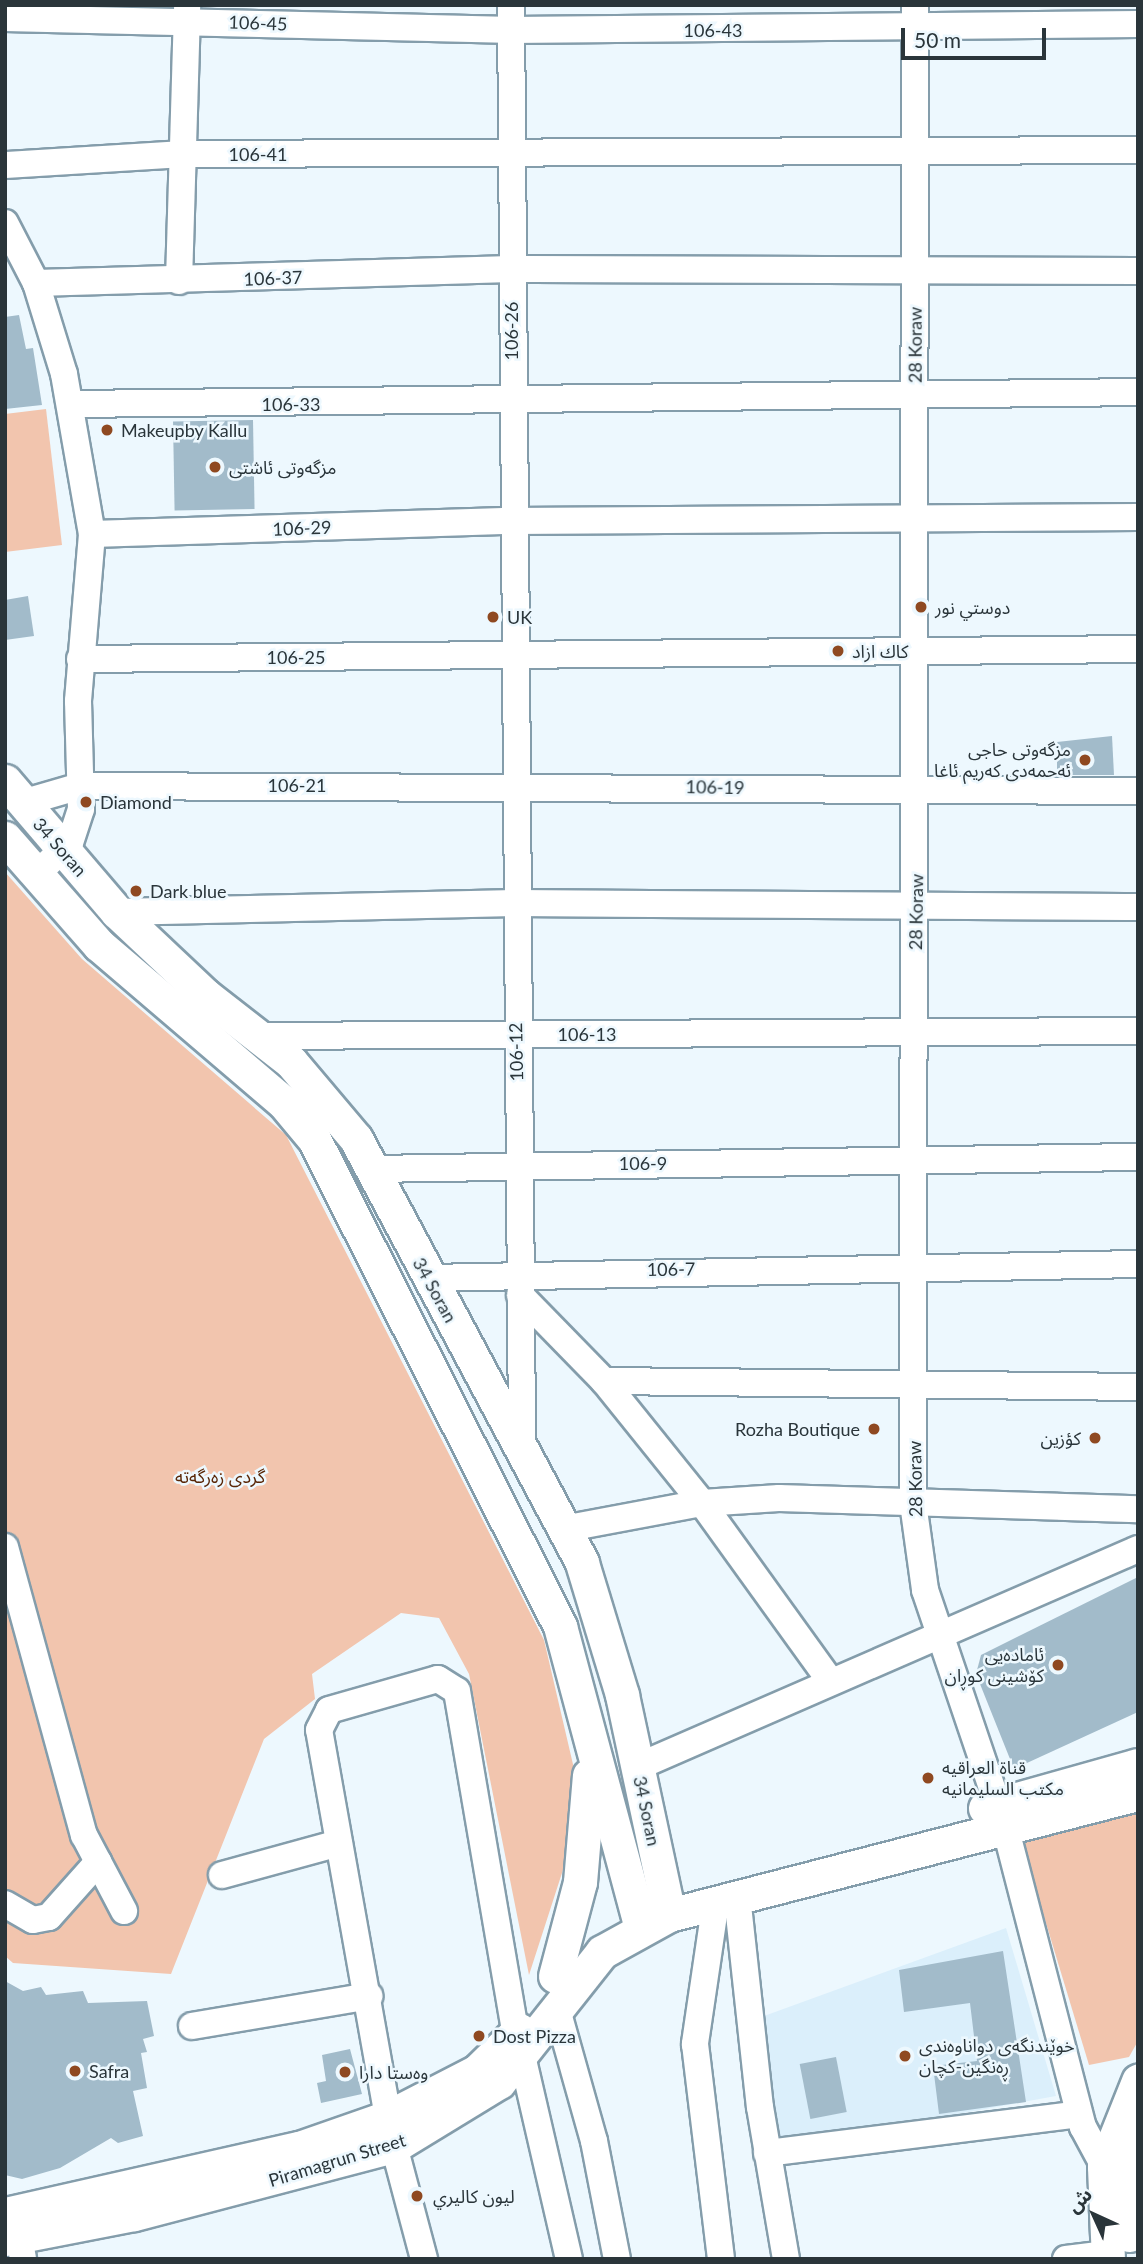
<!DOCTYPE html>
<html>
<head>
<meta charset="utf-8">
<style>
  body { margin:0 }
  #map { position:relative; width:1143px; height:2264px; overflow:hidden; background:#edf8fe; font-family:Lato,"Noto Sans Arabic",sans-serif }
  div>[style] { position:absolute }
  .built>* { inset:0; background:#dbeffb }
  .green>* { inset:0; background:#f2c5ae }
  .building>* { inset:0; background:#a2bbca; transform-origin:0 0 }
  .roads { filter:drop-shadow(2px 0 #849dab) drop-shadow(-2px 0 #849dab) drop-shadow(0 2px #849dab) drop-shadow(0 -2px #849dab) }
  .minor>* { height:26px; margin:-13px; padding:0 13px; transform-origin:13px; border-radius:13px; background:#fff }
  .major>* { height:33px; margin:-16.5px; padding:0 16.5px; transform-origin:16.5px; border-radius:16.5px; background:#fff }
  .dots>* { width:19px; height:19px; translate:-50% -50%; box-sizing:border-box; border:4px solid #edf8fe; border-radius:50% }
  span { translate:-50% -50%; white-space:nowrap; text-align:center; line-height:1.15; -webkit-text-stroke:5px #edf8fe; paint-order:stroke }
  .street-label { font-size:18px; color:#2a353a }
  .poi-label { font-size:18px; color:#2a353a }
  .left { translate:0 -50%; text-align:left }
  .right { translate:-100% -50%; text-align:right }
  .park-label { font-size:18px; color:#592606 }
  .frame { position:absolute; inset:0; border:7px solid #2a353a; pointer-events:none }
  .north { position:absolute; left:1059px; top:2180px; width:70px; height:70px; -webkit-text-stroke:5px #edf8fe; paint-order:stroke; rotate:315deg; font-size:19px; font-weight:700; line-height:28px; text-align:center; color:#2a353a }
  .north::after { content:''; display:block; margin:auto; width:24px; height:32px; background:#2a353a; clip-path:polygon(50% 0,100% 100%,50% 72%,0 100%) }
  .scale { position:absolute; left:901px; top:28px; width:145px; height:32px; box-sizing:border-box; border:4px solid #2a353a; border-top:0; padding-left:9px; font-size:21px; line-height:24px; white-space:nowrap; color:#2a353a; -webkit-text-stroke:5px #edf8fe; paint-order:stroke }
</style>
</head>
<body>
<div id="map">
  <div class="built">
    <i style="clip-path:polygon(1006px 1928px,1056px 2096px,776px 2147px,761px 2017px)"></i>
  </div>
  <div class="green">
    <i style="clip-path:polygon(46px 409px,62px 545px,5px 552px,5px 414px)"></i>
    <i style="clip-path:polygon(5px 872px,82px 959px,286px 1135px,544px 1640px,579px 1790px,572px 1842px,529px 1975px,469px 1674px,439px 1618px,401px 1613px,312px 1674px,315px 1699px,264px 1739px,171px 1974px,13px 1963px,5px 1956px)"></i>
    <i style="clip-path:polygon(1138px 1807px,1138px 2041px,1129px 2057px,1089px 2065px,1019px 1834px)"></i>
  </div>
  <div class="building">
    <i style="clip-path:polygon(19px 315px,26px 349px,33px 348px,42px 405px,5px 409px,5px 317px)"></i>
    <i style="left:253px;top:420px;width:89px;height:80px;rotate:89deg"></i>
    <i style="clip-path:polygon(28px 596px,34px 636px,5px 640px,5px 600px)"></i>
    <i style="clip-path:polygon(1112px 736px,1114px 775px,1057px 775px,1057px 742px)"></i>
    <i style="clip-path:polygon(1138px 1577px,1138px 1712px,1014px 1769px,976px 1674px,981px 1655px)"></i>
    <i style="clip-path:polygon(1003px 1951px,1026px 2102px,939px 2114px,933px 2066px,977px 2061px,970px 2003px,904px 2012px,899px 1970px)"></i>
    <i style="clip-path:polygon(5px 1981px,23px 1991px,41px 1987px,46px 1995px,83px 1991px,88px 2003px,147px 2001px,154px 2036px,143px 2039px,147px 2052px,141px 2053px,147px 2088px,133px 2091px,143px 2136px,118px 2143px,111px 2138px,60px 2168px,22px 2179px,5px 2175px)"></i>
    <i style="clip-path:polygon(350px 2049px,362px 2094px,321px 2103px,317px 2083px,326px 2081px,322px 2055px)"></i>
    <i style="left:836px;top:2057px;width:56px;height:37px;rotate:79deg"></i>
  </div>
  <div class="roads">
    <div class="minor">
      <i style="left:511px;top:5px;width:1442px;rotate:89.56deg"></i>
      <i style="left:915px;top:5px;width:1498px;rotate:90.08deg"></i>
      <i style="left:913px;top:1503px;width:88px;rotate:82.1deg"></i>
      <i style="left:925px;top:1590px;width:249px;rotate:71.3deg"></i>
      <i style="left:1005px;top:1826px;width:311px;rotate:75.5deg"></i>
      <i style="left:1083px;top:2127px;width:44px;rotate:61.7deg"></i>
      <i style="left:5px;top:18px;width:506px;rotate:1.36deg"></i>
      <i style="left:511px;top:30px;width:627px;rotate:-0.55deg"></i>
      <i style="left:5px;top:165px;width:182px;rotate:-3.5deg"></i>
      <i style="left:187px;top:154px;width:951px;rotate:-0.24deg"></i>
      <i style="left:5px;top:223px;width:68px;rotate:62.7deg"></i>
      <i style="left:36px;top:283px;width:95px;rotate:72.9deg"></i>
      <i style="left:64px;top:374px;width:162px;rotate:80.1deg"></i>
      <i style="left:92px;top:534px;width:168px;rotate:94.8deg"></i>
      <i style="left:78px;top:701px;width:108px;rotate:88.4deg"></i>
      <i style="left:81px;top:809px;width:35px;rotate:108deg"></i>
      <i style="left:70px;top:842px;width:47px;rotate:135.9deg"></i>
      <i style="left:179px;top:281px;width:276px;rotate:-88.3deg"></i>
      <i style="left:36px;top:283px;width:475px;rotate:-1.7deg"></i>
      <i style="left:511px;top:269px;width:627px;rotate:0.18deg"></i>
      <i style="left:71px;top:404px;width:1067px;rotate:-0.64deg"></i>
      <i style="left:92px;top:534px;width:419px;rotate:-1.8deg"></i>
      <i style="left:511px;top:521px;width:627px;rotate:-0.37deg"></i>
      <i style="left:80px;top:659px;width:1058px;rotate:-0.54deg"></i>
      <i style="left:22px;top:803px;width:60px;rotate:-16.3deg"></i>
      <i style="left:80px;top:786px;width:1058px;rotate:0.27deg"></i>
      <i style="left:117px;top:912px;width:398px;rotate:-1.3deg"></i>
      <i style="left:515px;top:903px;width:623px;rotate:0.37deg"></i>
      <i style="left:258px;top:1036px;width:880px;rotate:-0.33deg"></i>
      <i style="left:371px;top:1169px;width:767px;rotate:-0.9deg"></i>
      <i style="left:428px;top:1278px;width:710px;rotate:-1.13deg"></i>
      <i style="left:520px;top:1295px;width:120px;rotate:45.7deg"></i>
      <i style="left:604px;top:1381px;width:156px;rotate:51.2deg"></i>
      <i style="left:702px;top:1503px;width:217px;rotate:54.2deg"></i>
      <i style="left:604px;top:1381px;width:534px;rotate:0.64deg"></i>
      <i style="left:563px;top:1529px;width:141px;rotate:-10.6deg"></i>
      <i style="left:702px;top:1503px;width:77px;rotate:-3.7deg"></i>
      <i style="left:779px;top:1498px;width:359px;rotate:1.8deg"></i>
      <i style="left:5px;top:1547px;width:299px;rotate:74.7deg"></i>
      <i style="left:84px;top:1835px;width:86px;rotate:62.2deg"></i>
      <i style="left:637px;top:1767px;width:546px;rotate:-23.52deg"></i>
      <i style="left:222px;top:1875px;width:121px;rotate:-15.3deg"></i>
      <i style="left:737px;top:1896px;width:212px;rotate:83.8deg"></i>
      <i style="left:760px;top:2107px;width:154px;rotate:80.3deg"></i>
      <i style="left:716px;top:1901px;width:145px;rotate:98.4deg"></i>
      <i style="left:695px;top:2044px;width:217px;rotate:83.1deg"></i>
      <i style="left:5px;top:1904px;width:32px;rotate:30deg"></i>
      <i style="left:33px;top:1920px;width:16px;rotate:-11deg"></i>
      <i style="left:49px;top:1917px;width:74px;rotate:-48.3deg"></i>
      <i style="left:558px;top:2013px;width:133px;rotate:74.3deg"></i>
      <i style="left:594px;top:2141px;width:120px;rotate:79deg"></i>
      <i style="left:192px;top:2026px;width:180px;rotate:-9.6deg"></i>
      <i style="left:523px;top:2060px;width:204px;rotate:77deg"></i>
      <i style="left:388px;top:2117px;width:393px;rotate:-100.1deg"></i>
      <i style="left:319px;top:1730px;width:22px;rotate:-63deg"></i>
      <i style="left:329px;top:1710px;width:113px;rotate:-15.9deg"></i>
      <i style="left:438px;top:1679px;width:22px;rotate:32deg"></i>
      <i style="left:457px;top:1691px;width:349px;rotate:80.3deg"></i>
      <i style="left:394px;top:2146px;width:117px;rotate:75.1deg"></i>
      <i style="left:767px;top:2153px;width:314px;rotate:-7.1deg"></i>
      <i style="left:19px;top:2236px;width:23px;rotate:80deg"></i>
      <i style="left:1066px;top:2259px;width:41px;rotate:-7deg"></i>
    </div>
    <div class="major">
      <i style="left:5px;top:781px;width:172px;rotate:49.5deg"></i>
      <i style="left:117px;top:912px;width:121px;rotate:43.3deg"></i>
      <i style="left:205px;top:995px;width:109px;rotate:37.9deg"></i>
      <i style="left:291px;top:1062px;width:101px;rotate:49.8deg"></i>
      <i style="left:356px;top:1139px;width:480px;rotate:61.9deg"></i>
      <i style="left:582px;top:1563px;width:138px;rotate:73.1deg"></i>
      <i style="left:622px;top:1695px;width:225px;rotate:77.9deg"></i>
      <i style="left:5px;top:838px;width:142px;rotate:48.7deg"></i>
      <i style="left:99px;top:945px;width:242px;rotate:40.5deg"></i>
      <i style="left:283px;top:1102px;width:48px;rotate:50deg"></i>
      <i style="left:314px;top:1139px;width:546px;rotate:63.2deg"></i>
      <i style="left:560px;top:1626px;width:314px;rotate:75deg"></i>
      <i style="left:985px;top:1808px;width:159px;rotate:-15.7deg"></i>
      <i style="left:555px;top:1976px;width:97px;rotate:-75.1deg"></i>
      <i style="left:580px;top:1882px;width:107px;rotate:-85.2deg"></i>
      <i style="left:5px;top:2214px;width:301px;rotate:-12.7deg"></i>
      <i style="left:299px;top:2148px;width:94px;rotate:-19.2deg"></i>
      <i style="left:388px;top:2117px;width:100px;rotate:-27.3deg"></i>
      <i style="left:477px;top:2071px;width:59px;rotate:-44.3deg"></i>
      <i style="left:1129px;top:2235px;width:41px;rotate:-92.8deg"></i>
      <i style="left:1127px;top:2194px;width:57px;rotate:-78.9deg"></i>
      <i style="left:5px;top:2239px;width:131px;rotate:-11deg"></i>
      <i style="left:134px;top:2214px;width:269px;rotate:-14.7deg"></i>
      <i style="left:394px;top:2146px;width:123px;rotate:-31.4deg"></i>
      <i style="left:499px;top:2082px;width:166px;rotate:-51.6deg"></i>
      <i style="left:602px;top:1952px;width:77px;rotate:-28.9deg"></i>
      <i style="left:669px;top:1915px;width:484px;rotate:-14.5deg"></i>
      <i style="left:1108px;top:2259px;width:93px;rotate:-92.5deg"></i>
      <i style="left:1104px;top:2166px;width:92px;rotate:-68.2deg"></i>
    </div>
  </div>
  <div class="dots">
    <i style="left:107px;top:430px;background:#8f4921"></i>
    <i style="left:215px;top:467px;background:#8f4921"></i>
    <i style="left:921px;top:607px;background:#8f4921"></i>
    <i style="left:493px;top:617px;background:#8f4921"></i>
    <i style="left:838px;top:651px;background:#8f4921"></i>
    <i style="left:1085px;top:760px;background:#8f4921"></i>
    <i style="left:86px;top:802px;background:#8f4921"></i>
    <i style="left:136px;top:891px;background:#8f4921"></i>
    <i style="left:874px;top:1429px;background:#8f4921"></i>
    <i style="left:1095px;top:1438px;background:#8f4921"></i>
    <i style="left:1058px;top:1665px;background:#8f4921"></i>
    <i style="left:928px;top:1778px;background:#8f4921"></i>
    <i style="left:479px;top:2036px;background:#8f4921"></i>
    <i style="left:905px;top:2056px;background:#8f4921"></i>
    <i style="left:75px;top:2071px;background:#8f4921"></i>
    <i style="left:345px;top:2072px;background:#8f4921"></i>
    <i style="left:417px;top:2196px;background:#8f4921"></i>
  </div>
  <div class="street-label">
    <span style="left:258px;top:23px;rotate:2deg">106-45</span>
    <span style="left:713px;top:30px">106-43</span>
    <span style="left:258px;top:154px">106-41</span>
    <span style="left:273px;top:278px;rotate:-2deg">106-37</span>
    <span style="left:511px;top:331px;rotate:-90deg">106-26</span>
    <span style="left:915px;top:345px;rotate:-90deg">28 Koraw</span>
    <span style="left:291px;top:404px">106-33</span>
    <span style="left:302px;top:528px;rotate:-2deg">106-29</span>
    <span style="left:296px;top:657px">106-25</span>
    <span style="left:297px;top:785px">106-21</span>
    <span style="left:715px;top:787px;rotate:1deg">106-19</span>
    <span style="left:60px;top:847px;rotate:49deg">34 Soran</span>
    <span style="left:916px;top:912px;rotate:-89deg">28 Koraw</span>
    <span style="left:587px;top:1034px">106-13</span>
    <span style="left:516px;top:1052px;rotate:-91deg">106-12</span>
    <span style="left:643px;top:1163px">106-9</span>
    <span style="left:671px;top:1269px;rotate:-1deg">106-7</span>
    <span style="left:435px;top:1290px;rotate:61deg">34 Soran</span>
    <span style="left:915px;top:1479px;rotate:-91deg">28 Koraw</span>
    <span style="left:647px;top:1811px;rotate:78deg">34 Soran</span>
    <span style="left:337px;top:2160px;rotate:-17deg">Piramagrun Street</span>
  </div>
  <div class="poi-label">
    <span class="left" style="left:121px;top:430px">Makeupby Kallu</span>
    <span class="left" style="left:229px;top:467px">مزگەوتی ئاشتی</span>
    <span class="left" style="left:935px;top:607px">دوستي نور</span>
    <span class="left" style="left:507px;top:617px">UK</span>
    <span class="left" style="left:852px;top:651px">كاك ازاد</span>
    <span class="right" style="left:1071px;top:760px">مزگەوتی حاجی<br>ئەحمەدی کەریم ئاغا</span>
    <span class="left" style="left:100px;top:802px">Diamond</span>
    <span class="left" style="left:150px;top:891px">Dark blue</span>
    <span class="right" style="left:860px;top:1429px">Rozha Boutique</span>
    <span class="right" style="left:1081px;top:1438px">كؤزين</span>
    <span class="right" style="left:1044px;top:1665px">ئامادەیی<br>کۆشینی کوڕان</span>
    <span class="left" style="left:942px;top:1778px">قناة العراقيه<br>مكتب السليمانيه</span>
    <span class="left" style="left:493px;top:2036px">Dost Pizza</span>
    <span class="left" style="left:919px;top:2056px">خوێندنگەی دواناوەندی<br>ڕەنگین-کچان</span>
    <span class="left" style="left:89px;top:2071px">Safra</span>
    <span class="left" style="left:359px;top:2072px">وەستا دارا</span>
    <span class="left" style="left:433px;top:2196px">ليون كاليري</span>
  </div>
  <div class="park-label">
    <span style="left:220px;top:1476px">گردی زەرگەتە</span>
  </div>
  <div class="frame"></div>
  <div class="north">ش</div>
  <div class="scale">50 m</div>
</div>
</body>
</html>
